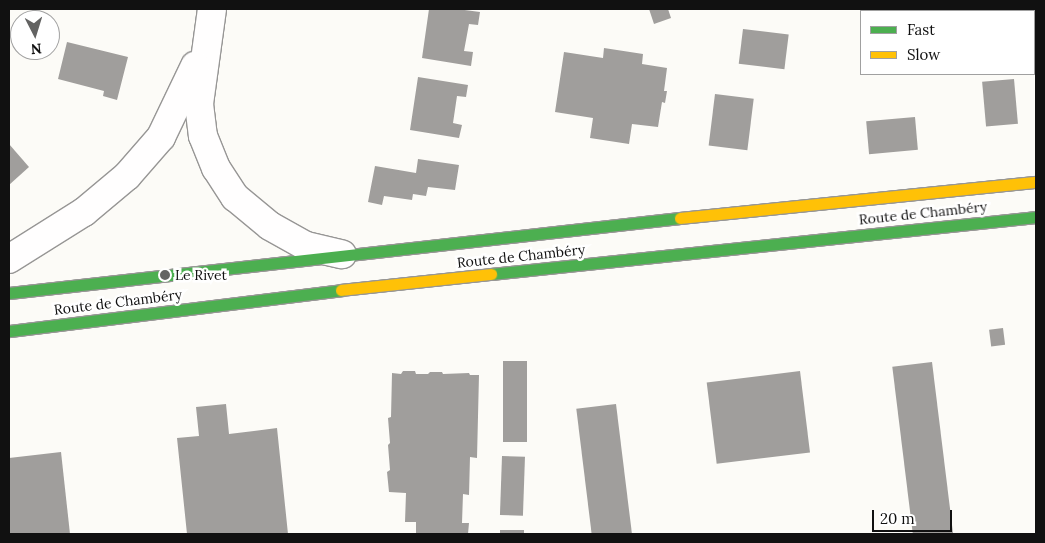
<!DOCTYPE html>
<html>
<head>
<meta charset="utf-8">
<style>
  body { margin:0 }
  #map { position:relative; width:1045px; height:543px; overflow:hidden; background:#fcfbf7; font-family:Lora,serif }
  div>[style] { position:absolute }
  .building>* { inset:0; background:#a09e9c; transform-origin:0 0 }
  .roads { filter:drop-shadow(1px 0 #979695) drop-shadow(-1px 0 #979695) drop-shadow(0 1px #979695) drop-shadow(0 -1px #979695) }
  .street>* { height:28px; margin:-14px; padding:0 14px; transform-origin:14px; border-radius:14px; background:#fffefe }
  .fast>* { height:11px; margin:-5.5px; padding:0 5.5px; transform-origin:5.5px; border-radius:5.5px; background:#4caf50 }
  .slow>* { height:11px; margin:-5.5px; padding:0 5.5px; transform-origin:5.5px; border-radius:5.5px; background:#ffc107 }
  .dots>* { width:14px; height:14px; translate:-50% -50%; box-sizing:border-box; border:2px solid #fff; border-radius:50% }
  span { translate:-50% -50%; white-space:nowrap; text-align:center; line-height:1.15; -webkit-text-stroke:5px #fff; paint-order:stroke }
  .street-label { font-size:14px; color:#111 }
  .poi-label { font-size:14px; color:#111 }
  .left { translate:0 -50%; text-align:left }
  .frame { position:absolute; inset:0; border:10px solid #111; pointer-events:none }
  .legend { position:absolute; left:860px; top:10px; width:175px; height:65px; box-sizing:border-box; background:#fff; border:1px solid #a0a0a0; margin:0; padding:6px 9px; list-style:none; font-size:15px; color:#111 }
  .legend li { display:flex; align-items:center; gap:10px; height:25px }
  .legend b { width:25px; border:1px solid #a0a0a0 }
  .north { position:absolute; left:10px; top:10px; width:50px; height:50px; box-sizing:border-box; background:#fff; border:1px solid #a0a0a0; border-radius:50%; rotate:175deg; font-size:14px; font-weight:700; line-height:20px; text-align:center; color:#111 }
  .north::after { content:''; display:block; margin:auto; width:18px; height:22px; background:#636362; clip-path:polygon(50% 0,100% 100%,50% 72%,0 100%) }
  .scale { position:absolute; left:872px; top:510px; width:80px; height:22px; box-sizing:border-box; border:2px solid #111; border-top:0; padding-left:6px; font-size:15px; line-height:18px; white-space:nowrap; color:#111; -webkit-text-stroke:4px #fff; paint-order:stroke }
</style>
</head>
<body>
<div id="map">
  <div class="building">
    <i style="clip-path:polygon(429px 9px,457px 9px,480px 12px,478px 25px,469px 24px,464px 51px,473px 52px,471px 66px,422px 58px)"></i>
    <i style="clip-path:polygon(649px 9px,668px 9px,671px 18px,654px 24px)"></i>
    <i style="left:912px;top:9px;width:32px;height:2px"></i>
    <i style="left:743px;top:29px;width:46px;height:35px;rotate:7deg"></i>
    <i style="clip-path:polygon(67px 42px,128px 57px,117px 100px,103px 96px,104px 91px,58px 79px)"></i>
    <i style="clip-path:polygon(604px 48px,643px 54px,642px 64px,667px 68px,664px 91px,667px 91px,665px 103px,662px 102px,658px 127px,632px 124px,629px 144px,590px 138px,593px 118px,555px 112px,564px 52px,603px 58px)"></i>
    <i style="clip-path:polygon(418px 77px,468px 85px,466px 97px,457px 96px,453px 123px,462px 125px,459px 138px,410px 130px)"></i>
    <i style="left:1014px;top:79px;width:45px;height:32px;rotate:85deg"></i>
    <i style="left:715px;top:94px;width:39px;height:52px;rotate:7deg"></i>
    <i style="left:915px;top:117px;width:33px;height:49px;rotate:85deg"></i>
    <i style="clip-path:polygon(9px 144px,29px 167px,9px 185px)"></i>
    <i style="clip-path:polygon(418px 159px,459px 165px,455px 190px,428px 187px,426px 196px,413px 194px,412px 200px,384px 196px,382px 205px,368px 202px,375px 166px,416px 173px)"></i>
    <i style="left:1003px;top:328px;width:17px;height:14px;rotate:83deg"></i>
    <i style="left:503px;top:361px;width:24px;height:81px"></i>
    <i style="left:932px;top:362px;width:173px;height:40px;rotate:83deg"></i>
    <i style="clip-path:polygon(403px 371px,415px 371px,416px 374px,428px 374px,430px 372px,442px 372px,443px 374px,469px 373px,470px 375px,479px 375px,477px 458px,470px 457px,469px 495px,463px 494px,462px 523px,469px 523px,468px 534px,416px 534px,416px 522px,405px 522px,406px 493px,389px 492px,387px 472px,390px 470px,388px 445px,390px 443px,388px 418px,391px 417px,392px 373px,401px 374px)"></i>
    <i style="left:800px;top:371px;width:82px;height:94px;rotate:83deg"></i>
    <i style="clip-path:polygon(226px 404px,229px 434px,277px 428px,288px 534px,187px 534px,177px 438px,199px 436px,196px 407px)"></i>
    <i style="left:616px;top:404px;width:131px;height:40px;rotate:83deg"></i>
    <i style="clip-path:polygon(61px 452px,70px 534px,9px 534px,9px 458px)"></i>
    <i style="left:502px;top:456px;width:23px;height:59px;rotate:2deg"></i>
    <i style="left:500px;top:530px;width:24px;height:4px"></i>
  </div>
  <div class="roads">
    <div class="street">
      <i style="left:212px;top:9px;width:96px;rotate:97.8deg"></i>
      <i style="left:199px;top:104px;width:32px;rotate:83deg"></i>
      <i style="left:203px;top:136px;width:35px;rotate:68deg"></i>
      <i style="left:216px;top:168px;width:35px;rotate:57deg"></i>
      <i style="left:235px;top:197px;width:45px;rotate:39.6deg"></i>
      <i style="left:270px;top:226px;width:41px;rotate:29.1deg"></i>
      <i style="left:306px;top:246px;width:37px;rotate:13deg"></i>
      <i style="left:9px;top:259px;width:89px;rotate:-32.1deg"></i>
      <i style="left:84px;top:212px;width:56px;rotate:-39.9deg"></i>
      <i style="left:127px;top:176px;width:52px;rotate:-48.9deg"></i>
      <i style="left:161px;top:137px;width:79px;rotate:-64.4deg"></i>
    </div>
    <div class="fast">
      <i style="left:491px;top:274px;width:548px;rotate:-5.97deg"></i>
      <i style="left:9px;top:293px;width:675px;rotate:-6.38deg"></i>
      <i style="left:9px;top:331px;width:335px;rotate:-7deg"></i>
    </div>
    <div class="slow">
      <i style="left:680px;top:218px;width:358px;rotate:-5.8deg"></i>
      <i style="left:341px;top:290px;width:151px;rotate:-6.1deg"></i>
    </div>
  </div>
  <div class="dots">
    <i style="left:165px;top:275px;background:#636362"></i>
  </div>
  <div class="street-label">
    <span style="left:923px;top:213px;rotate:-6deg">Route de Chambéry</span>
    <span style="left:521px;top:256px;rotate:-6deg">Route de Chambéry</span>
    <span style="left:118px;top:302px;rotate:-7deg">Route de Chambéry</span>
  </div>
  <div class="poi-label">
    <span class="left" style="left:175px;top:275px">Le Rivet</span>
  </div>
  <div class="frame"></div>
  <ul class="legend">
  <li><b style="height:6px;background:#4caf50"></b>Fast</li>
  <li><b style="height:6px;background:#ffc107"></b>Slow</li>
  </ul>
  <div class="north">N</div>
  <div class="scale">20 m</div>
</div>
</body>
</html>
